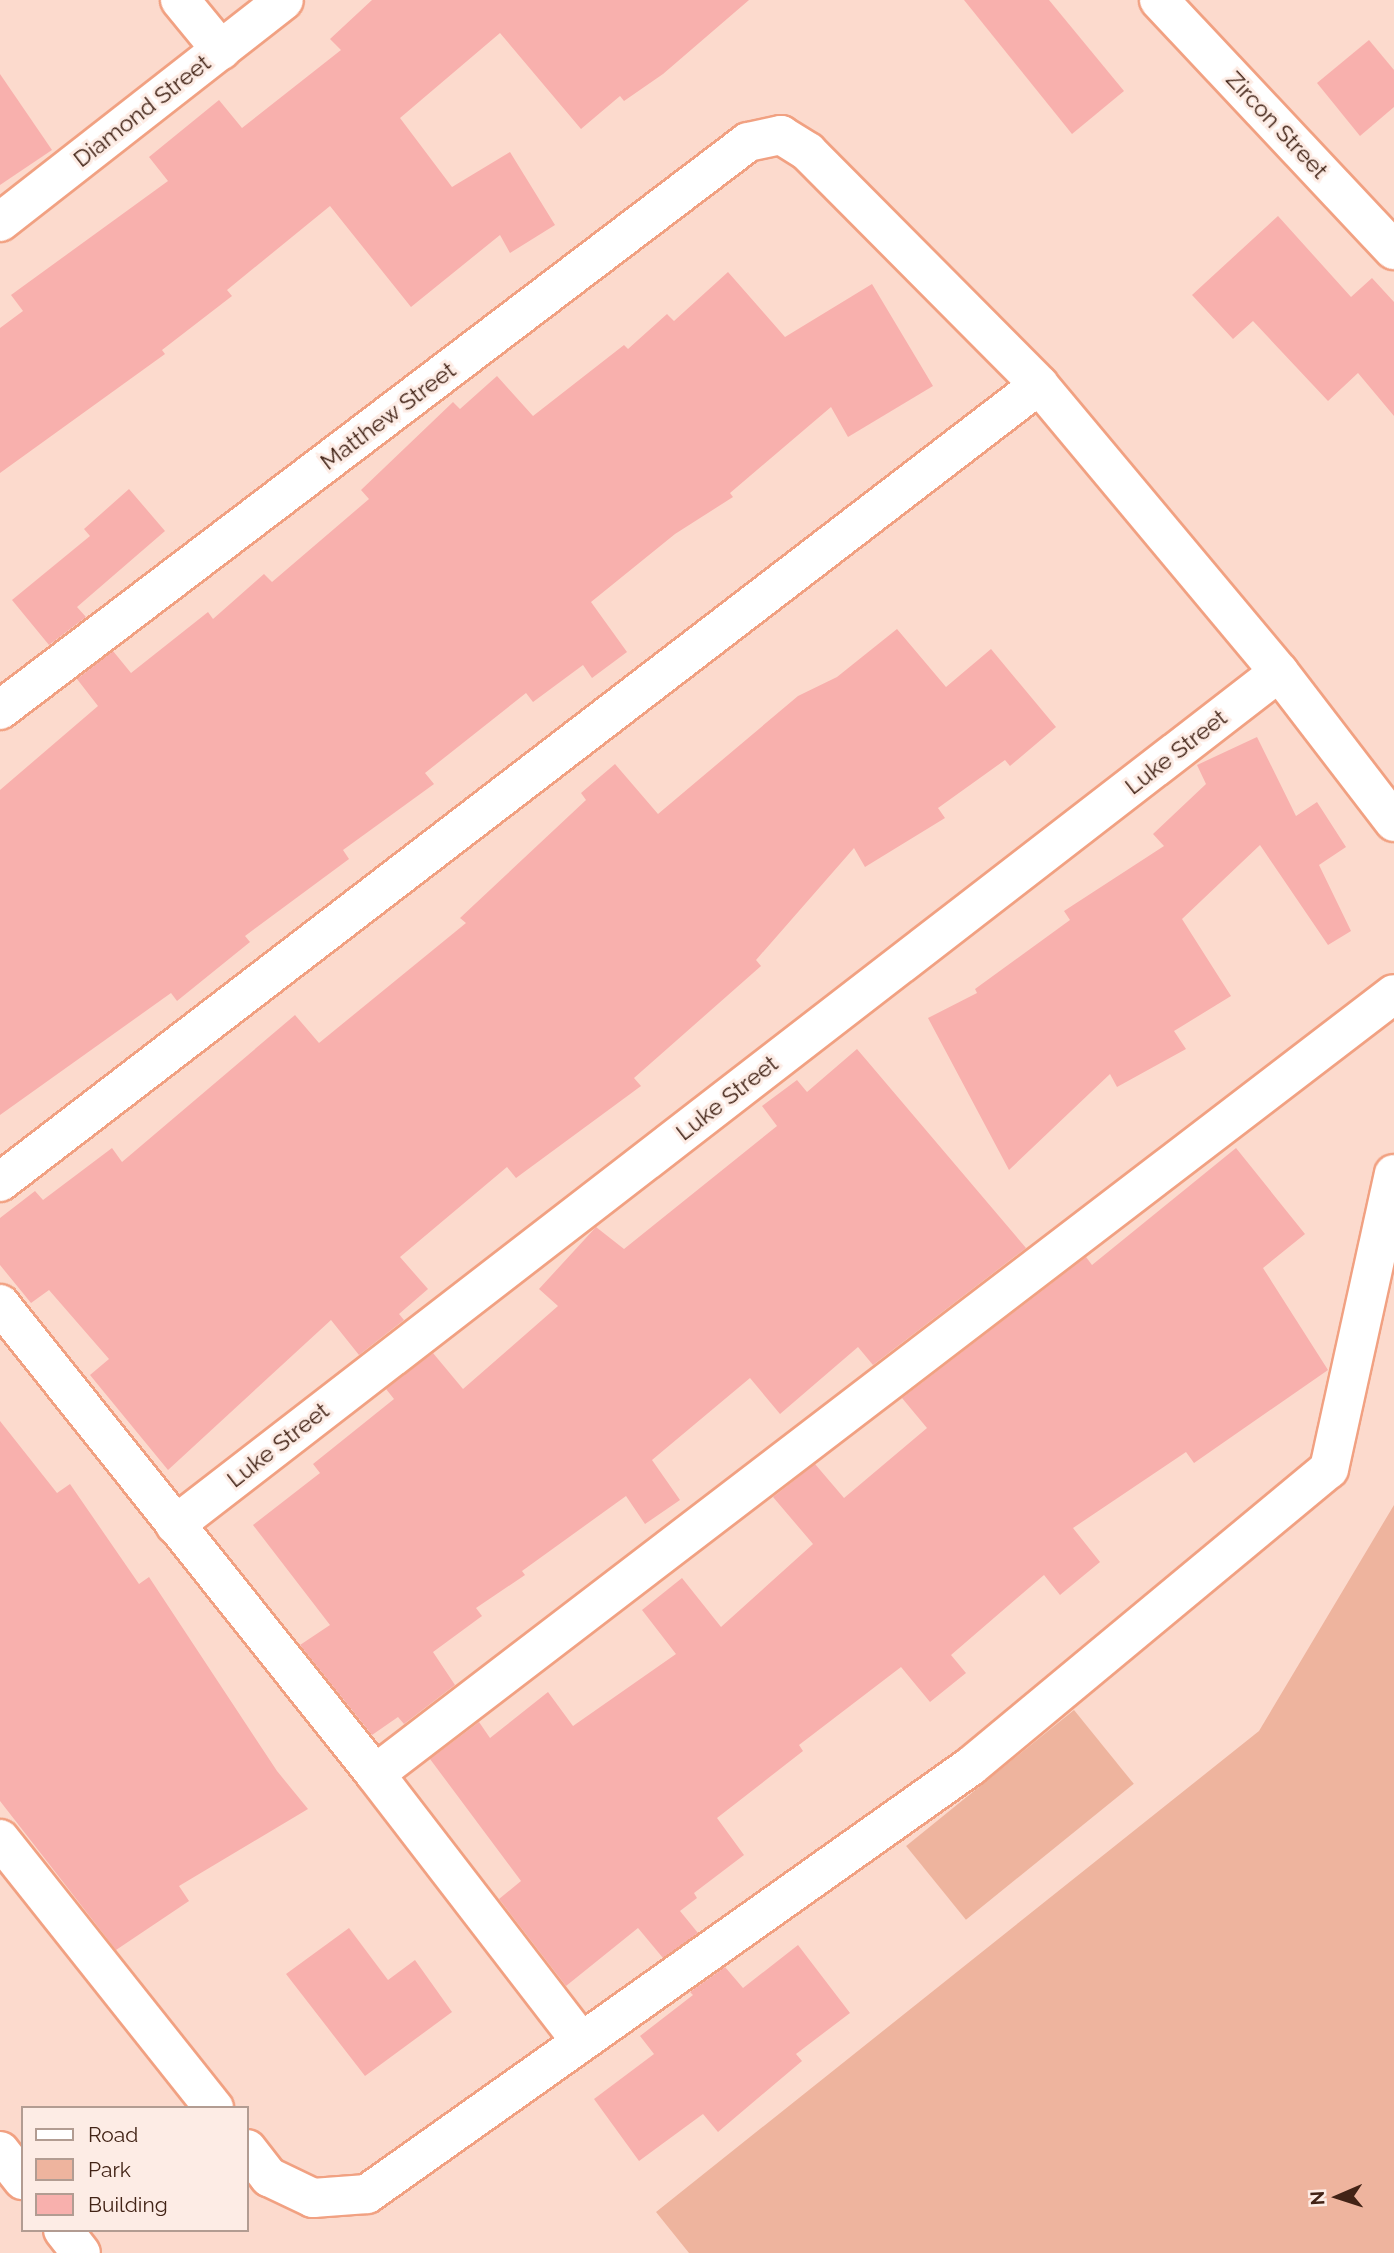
<!DOCTYPE html>
<html>
<head>
<meta charset="utf-8">
<style>
  body { margin:0 }
  #map { position:relative; width:1394px; height:2253px; overflow:hidden; background:#fcdacd; font-family:Raleway,sans-serif }
  div>[style] { position:absolute }
  .green>* { inset:0; background:#eeb49e; transform-origin:0 0 }
  .building>* { inset:0; background:#f8b0ad }
  .roads { filter:drop-shadow(2px 0 #f1a182) drop-shadow(-2px 0 #f1a182) drop-shadow(0 2px #f1a182) drop-shadow(0 -2px #f1a182) }
  .minor>* { height:38px; margin:-19px; padding:0 19px; transform-origin:19px; border-radius:19px; background:#fff }
  .tertiary>* { height:38px; margin:-19px; padding:0 19px; transform-origin:19px; border-radius:19px; background:#fff }
  span { translate:-50% -50%; white-space:nowrap; text-align:center; line-height:1.15; -webkit-text-stroke:6px #fdece5; paint-order:stroke }
  .street-label { font-size:23px; color:#422316 }
  .legend { position:absolute; left:21px; top:2106px; width:228px; height:126px; box-sizing:border-box; background:#fdece5; border:2px solid #b29c92; margin:0; padding:9px 12px; list-style:none; font-size:21px; color:#422316 }
  .legend li { display:flex; align-items:center; gap:14px; height:35px }
  .legend b { width:35px; border:2px solid #b29c92 }
  .north { position:absolute; left:1303px; top:2162px; width:70px; height:70px; -webkit-text-stroke:5px #fdece5; paint-order:stroke; rotate:267deg; font-size:19px; font-weight:700; line-height:28px; text-align:center; color:#422316 }
  .north::after { content:''; display:block; margin:auto; width:24px; height:32px; background:#422316; clip-path:polygon(50% 0,100% 100%,50% 72%,0 100%) }
</style>
</head>
<body>
<div id="map">
  <div class="green">
    <i style="clip-path:polygon(1394px 1505px,1394px 2253px,689px 2253px,656px 2212px,1259px 1731px)"></i>
    <i style="left:1074px;top:1710px;width:95px;height:216px;rotate:51deg"></i>
  </div>
  <div class="building">
    <i style="clip-path:polygon(372px 0,749px 0,663px 74px,624px 101px,620px 96px,581px 129px,500px 33px,400px 118px,452px 187px,510px 152px,555px 225px,510px 253px,500px 235px,411px 307px,330px 206px,227px 290px,232px 296px,162px 350px,165px 354px,0 473px,0 328px,23px 311px,11px 295px,168px 181px,149px 157px,219px 100px,242px 128px,341px 50px,330px 39px)"></i>
    <i style="clip-path:polygon(964px 0,1049px 0,1124px 91px,1072px 134px)"></i>
    <i style="clip-path:polygon(1369px 40px,1394px 70px,1394px 107px,1360px 136px,1317px 83px)"></i>
    <i style="clip-path:polygon(0 74px,52px 150px,0 185px)"></i>
    <i style="clip-path:polygon(1278px 216px,1351px 297px,1372px 278px,1394px 302px,1394px 416px,1358px 373px,1328px 401px,1253px 321px,1233px 339px,1192px 295px)"></i>
    <i style="clip-path:polygon(728px 272px,785px 337px,872px 284px,933px 386px,848px 437px,831px 407px,730px 493px,733px 497px,675px 534px,591px 602px,627px 652px,592px 678px,583px 665px,533px 702px,526px 693px,425px 773px,434px 784px,343px 850px,349px 859px,245px 936px,250px 942px,177px 1001px,171px 993px,0 1115px,0 790px,98px 706px,77px 679px,113px 651px,131px 673px,208px 612px,213px 619px,264px 574px,272px 582px,369px 499px,361px 490px,453px 402px,460px 409px,497px 376px,533px 416px,624px 345px,628px 349px,667px 314px,674px 321px)"></i>
    <i style="clip-path:polygon(129px 489px,165px 531px,77px 607px,86px 617px,49px 645px,12px 600px,90px 536px,84px 529px)"></i>
    <i style="clip-path:polygon(897px 629px,946px 687px,991px 649px,1056px 727px,1010px 766px,1005px 760px,938px 808px,945px 818px,865px 867px,854px 848px,756px 960px,761px 966px,634px 1078px,641px 1086px,516px 1178px,507px 1167px,400px 1257px,428px 1289px,399px 1314px,404px 1320px,359px 1355px,331px 1320px,168px 1470px,90px 1375px,109px 1359px,49px 1290px,31px 1303px,0 1265px,0 1218px,35px 1191px,43px 1200px,112px 1148px,122px 1162px,295px 1015px,319px 1043px,466px 923px,460px 918px,586px 800px,581px 793px,615px 764px,658px 814px,798px 696px,837px 677px)"></i>
    <i style="clip-path:polygon(1257px 737px,1296px 816px,1317px 802px,1346px 847px,1319px 865px,1351px 931px,1328px 945px,1260px 845px,1182px 919px,1231px 996px,1174px 1031px,1186px 1049px,1117px 1087px,1110px 1074px,1009px 1170px,928px 1018px,977px 993px,975px 989px,1070px 920px,1064px 911px,1164px 846px,1153px 834px,1206px 784px,1197px 765px)"></i>
    <i style="clip-path:polygon(857px 1049px,1026px 1248px,873px 1365px,858px 1347px,780px 1414px,750px 1378px,652px 1460px,680px 1500px,645px 1524px,626px 1496px,522px 1571px,525px 1575px,476px 1608px,482px 1616px,433px 1652px,455px 1685px,404px 1724px,398px 1717px,372px 1735px,300px 1645px,330px 1625px,253px 1525px,320px 1473px,313px 1464px,394px 1399px,386px 1389px,433px 1353px,463px 1389px,558px 1306px,539px 1289px,596px 1227px,624px 1249px,777px 1126px,762px 1106px,797px 1080px,807px 1092px)"></i>
    <i style="clip-path:polygon(1236px 1148px,1305px 1234px,1263px 1268px,1328px 1370px,1194px 1463px,1186px 1452px,1073px 1528px,1100px 1562px,1060px 1595px,1044px 1575px,951px 1655px,966px 1673px,930px 1702px,901px 1667px,799px 1745px,803px 1751px,717px 1818px,744px 1855px,694px 1893px,697px 1898px,680px 1911px,698px 1933px,663px 1958px,638px 1928px,566px 1986px,499px 1899px,521px 1881px,430px 1759px,479px 1722px,490px 1738px,548px 1692px,573px 1726px,676px 1654px,642px 1610px,682px 1578px,721px 1627px,813px 1544px,773px 1497px,815px 1464px,844px 1498px,927px 1428px,902px 1398px,1086px 1257px,1092px 1265px)"></i>
    <i style="clip-path:polygon(0 1421px,57px 1493px,70px 1484px,139px 1584px,149px 1577px,277px 1771px,308px 1809px,179px 1886px,189px 1901px,116px 1950px,0 1801px)"></i>
    <i style="clip-path:polygon(349px 1928px,388px 1980px,415px 1960px,452px 2012px,365px 2076px,286px 1974px)"></i>
    <i style="clip-path:polygon(798px 1945px,850px 2013px,796px 2054px,802px 2061px,718px 2132px,703px 2114px,639px 2161px,594px 2099px,654px 2054px,640px 2036px,693px 1995px,690px 1992px,725px 1967px,743px 1988px)"></i>
  </div>
  <div class="roads">
    <div class="minor">
      <i style="left:180px;top:0;width:65px;rotate:50.6deg"></i>
      <i style="left:1159px;top:0;width:343px;rotate:46.8deg"></i>
      <i style="left:0;top:710px;width:939px;rotate:-37.21deg"></i>
      <i style="left:748px;top:142px;width:34px;rotate:-12deg"></i>
      <i style="left:781px;top:135px;width:32px;rotate:32deg"></i>
      <i style="left:808px;top:152px;width:328px;rotate:45.2deg"></i>
      <i style="left:1039px;top:385px;width:374px;rotate:50.1deg"></i>
      <i style="left:1279px;top:672px;width:189px;rotate:52.5deg"></i>
      <i style="left:0;top:1182px;width:1309px;rotate:-37.49deg"></i>
      <i style="left:0;top:1304px;width:601px;rotate:51.41deg"></i>
      <i style="left:375px;top:1774px;width:336px;rotate:52.4deg"></i>
      <i style="left:175px;top:1525px;width:1395px;rotate:-37.69deg"></i>
      <i style="left:375px;top:1774px;width:1283px;rotate:-37.43deg"></i>
      <i style="left:0;top:1839px;width:344px;rotate:51.5deg"></i>
      <i style="left:247px;top:2149px;width:36px;rotate:52deg"></i>
      <i style="left:269px;top:2177px;width:49px;rotate:25.5deg"></i>
      <i style="left:313px;top:2198px;width:54px;rotate:-4.2deg"></i>
      <i style="left:367px;top:2194px;width:740px;rotate:-35.32deg"></i>
      <i style="left:971px;top:1766px;width:465px;rotate:-39.7deg"></i>
      <i style="left:1329px;top:1469px;width:302px;rotate:-77.6deg"></i>
    </div>
    <div class="tertiary">
      <i style="left:0;top:222px;width:360px;rotate:-38deg"></i>
      <i style="left:0;top:2151px;width:37px;rotate:52deg"></i>
      <i style="left:63px;top:2230px;width:29px;rotate:52deg"></i>
    </div>
  </div>
  <div class="street-label">
    <span style="left:142px;top:111px;rotate:-38deg">Diamond Street</span>
    <span style="left:1277px;top:125px;rotate:47deg">Zircon Street</span>
    <span style="left:388px;top:416px;rotate:-37deg">Matthew Street</span>
    <span style="left:1176px;top:752px;rotate:-38deg">Luke Street</span>
    <span style="left:727px;top:1098px;rotate:-38deg">Luke Street</span>
    <span style="left:278px;top:1445px;rotate:-38deg">Luke Street</span>
  </div>
  <ul class="legend">
  <li><b style="height:9px;background:#fff"></b>Road</li>
  <li><b style="height:19px;background:#eeb49e"></b>Park</li>
  <li><b style="height:19px;background:#f8b0ad"></b>Building</li>
  </ul>
  <div class="north">N</div>
</div>
</body>
</html>
